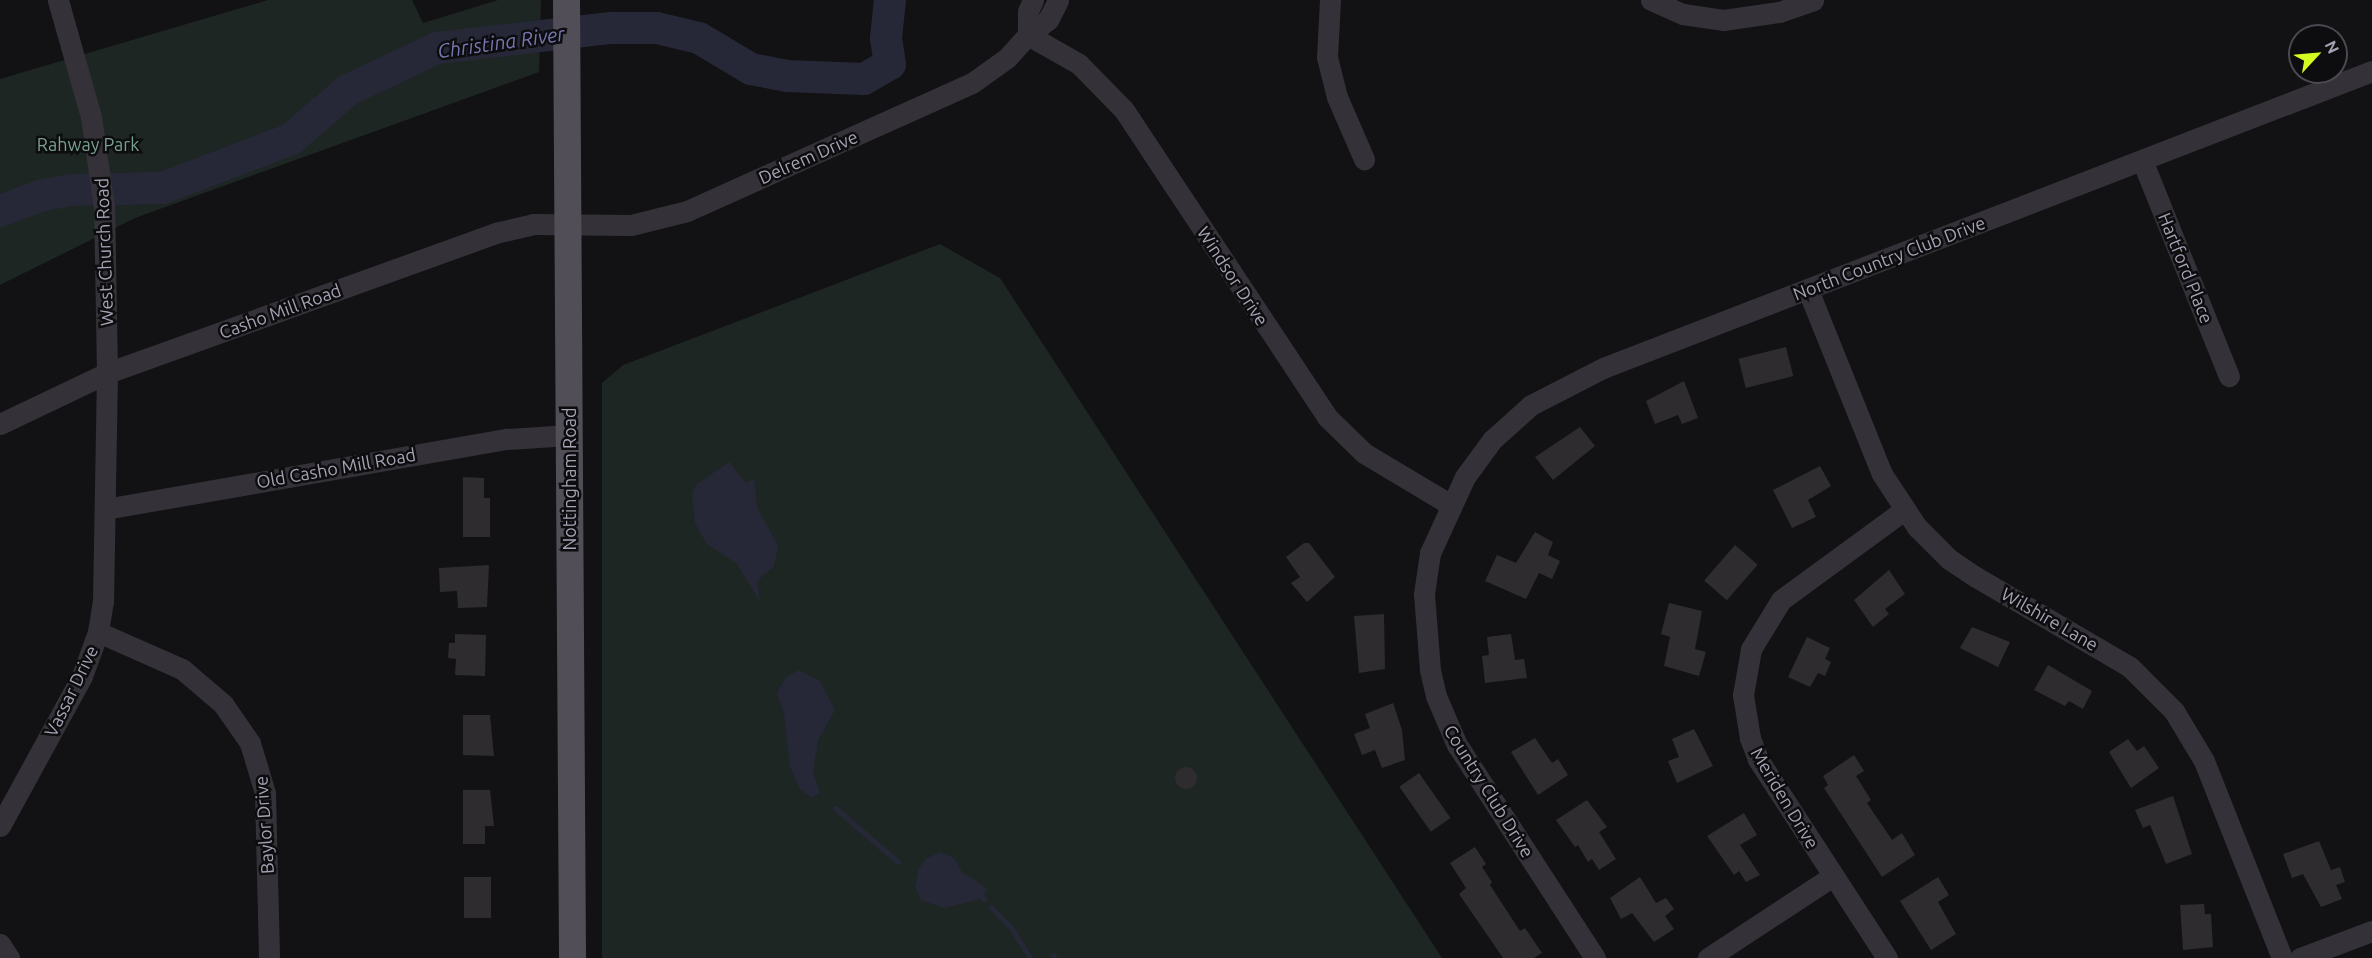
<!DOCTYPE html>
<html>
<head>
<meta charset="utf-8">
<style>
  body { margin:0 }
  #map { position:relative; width:2372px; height:958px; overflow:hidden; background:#121113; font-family:Ubuntu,sans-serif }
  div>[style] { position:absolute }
  .green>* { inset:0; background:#1d2623 }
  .water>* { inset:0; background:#272837 }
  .stream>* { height:5px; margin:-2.5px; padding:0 2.5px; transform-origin:2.5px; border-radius:2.5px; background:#272837 }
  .river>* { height:32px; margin:-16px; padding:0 16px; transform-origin:16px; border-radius:16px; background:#272837 }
  .building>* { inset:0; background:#2e2c2f; transform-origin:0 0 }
  .round { border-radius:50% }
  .minor>* { height:21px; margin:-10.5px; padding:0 10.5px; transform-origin:10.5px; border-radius:10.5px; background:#343238 }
  .major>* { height:27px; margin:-13.5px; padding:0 13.5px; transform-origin:13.5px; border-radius:13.5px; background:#514e57 }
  span { translate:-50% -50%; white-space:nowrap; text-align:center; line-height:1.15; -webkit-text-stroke:5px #0d0c0e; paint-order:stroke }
  .park-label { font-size:18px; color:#77a18f }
  .street-label { font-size:18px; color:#a6a2b4 }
  .water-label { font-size:20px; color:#7677b2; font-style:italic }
  .north { position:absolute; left:2288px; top:24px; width:60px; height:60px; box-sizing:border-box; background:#0d0c0e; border:2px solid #4a4850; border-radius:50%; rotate:64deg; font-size:16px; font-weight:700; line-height:24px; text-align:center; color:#a6a2b4 }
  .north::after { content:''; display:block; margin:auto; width:21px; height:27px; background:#d3fb21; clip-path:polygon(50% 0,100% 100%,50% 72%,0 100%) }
</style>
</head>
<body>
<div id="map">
  <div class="green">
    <i style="clip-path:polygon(268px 0,412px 0,423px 23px,498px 0,541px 0,539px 72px,135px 218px,0 285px,0 79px)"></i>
    <i style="clip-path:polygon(940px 244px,1000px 278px,1442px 958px,602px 958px,602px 383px,623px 365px)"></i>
  </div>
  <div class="water">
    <i style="clip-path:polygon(729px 462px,746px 483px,754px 479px,757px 507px,778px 546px,774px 566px,757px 581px,760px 601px,737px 564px,706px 543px,695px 523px,692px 493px,696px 485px)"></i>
    <i style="clip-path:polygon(799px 670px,820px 681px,835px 710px,818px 740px,813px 772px,820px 793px,812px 798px,800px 789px,790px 767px,784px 713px,777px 693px,786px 677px)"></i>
    <i style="clip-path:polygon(940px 852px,954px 858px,962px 872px,982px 885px,987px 890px,980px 899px,944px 908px,921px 900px,915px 887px,919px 868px,926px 859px)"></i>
  </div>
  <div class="stream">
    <i style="left:835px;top:808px;width:83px;rotate:40.6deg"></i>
    <i style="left:982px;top:896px;width:4px;rotate:56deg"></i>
    <i style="left:991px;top:907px;width:30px;rotate:46deg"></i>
    <i style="left:1012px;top:929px;width:34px;rotate:58deg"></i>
    <i style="left:1053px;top:958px;width:3px;rotate:-72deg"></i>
  </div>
  <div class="river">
    <i style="left:0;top:211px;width:43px;rotate:-20.6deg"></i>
    <i style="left:40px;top:196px;width:31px;rotate:-11deg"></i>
    <i style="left:70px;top:190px;width:93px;rotate:-1.2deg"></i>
    <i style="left:163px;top:188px;width:137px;rotate:-20.9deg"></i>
    <i style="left:291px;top:139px;width:75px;rotate:-40.7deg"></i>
    <i style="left:348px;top:90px;width:98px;rotate:-25.3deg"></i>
    <i style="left:437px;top:48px;width:175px;rotate:-6.6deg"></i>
    <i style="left:611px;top:28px;width:46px"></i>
    <i style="left:657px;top:28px;width:43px;rotate:13.4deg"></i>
    <i style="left:699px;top:38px;width:61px;rotate:30.8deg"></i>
    <i style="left:751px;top:69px;width:37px;rotate:11deg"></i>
    <i style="left:787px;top:76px;width:77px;rotate:2.2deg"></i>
    <i style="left:864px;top:79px;width:30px;rotate:-30deg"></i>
    <i style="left:890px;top:64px;width:26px;rotate:-99deg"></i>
    <i style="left:886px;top:38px;width:38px;rotate:-84deg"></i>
  </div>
  <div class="building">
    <i style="left:1786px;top:347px;width:30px;height:49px;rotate:76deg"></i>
    <i style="clip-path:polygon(1684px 381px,1698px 418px,1682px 424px,1678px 415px,1655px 424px,1646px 401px)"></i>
    <i style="clip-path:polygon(1580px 427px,1595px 446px,1553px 480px,1535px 457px)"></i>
    <i style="clip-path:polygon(1820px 466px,1831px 486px,1808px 500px,1816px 517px,1792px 528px,1773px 490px)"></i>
    <i style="clip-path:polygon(463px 477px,484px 478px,484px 498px,490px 498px,490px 537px,463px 537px)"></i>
    <i style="clip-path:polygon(1535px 532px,1553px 542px,1548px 555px,1560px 561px,1552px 579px,1539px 573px,1526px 599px,1485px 581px,1497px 555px,1516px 563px)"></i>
    <i style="clip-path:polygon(1304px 543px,1309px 543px,1335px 577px,1307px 602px,1291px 583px,1300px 577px,1286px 557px)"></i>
    <i style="left:1735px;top:545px;width:30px;height:47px;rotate:41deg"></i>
    <i style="clip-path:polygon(489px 565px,487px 607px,458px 608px,457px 591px,440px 592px,439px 568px)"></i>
    <i style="clip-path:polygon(1889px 570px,1905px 594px,1885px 609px,1889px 614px,1873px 627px,1854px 600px)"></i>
    <i style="clip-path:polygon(1669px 603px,1702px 611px,1695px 649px,1706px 652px,1699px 676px,1664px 666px,1670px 637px,1661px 634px)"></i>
    <i style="clip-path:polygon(1384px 614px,1385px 669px,1359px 673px,1354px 616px)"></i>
    <i style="clip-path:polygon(1972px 627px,2010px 642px,1998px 667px,1960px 648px)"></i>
    <i style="clip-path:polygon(455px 634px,486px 635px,485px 676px,455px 675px,456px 659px,448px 658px,449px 643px,455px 643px)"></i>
    <i style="clip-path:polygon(1511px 634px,1515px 660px,1524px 659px,1527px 678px,1485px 683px,1482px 656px,1489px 655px,1487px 637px)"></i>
    <i style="clip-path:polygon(1807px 637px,1830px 648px,1825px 659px,1831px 662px,1825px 676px,1818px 673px,1810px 687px,1788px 677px)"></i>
    <i style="clip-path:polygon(2048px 665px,2092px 691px,2083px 709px,2069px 701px,2065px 706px,2034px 690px)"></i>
    <i style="clip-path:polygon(1393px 703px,1402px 730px,1405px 760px,1382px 768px,1375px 750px,1362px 755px,1354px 734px,1370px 728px,1365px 714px)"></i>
    <i style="clip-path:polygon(463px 715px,490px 715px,494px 756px,463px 755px)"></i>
    <i style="clip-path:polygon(1694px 729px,1713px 766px,1677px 783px,1668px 761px,1679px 757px,1672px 739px)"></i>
    <i style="clip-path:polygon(1535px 738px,1552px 763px,1558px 759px,1568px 775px,1538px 795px,1511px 752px)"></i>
    <i style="clip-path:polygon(2128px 739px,2137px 751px,2144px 746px,2159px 768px,2131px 788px,2109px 752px)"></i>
    <i style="clip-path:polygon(1854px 755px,1864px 771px,1856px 776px,1871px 800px,1867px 803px,1892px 840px,1902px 833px,1915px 855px,1882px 877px,1824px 788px,1828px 785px,1823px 776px)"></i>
    <i class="round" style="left:1175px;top:767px;width:22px;height:22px"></i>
    <i style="left:1419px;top:773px;width:55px;height:24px;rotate:55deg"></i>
    <i style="clip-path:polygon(463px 790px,490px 790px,494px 826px,485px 826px,485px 844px,463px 844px)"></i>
    <i style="clip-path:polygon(2173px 796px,2192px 854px,2166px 864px,2150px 825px,2143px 828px,2135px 810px)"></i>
    <i style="clip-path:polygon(1587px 800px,1607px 827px,1599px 832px,1616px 859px,1599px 870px,1592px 859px,1588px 862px,1578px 845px,1575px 847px,1556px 820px)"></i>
    <i style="clip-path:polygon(1744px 813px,1757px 835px,1740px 845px,1760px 875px,1746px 882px,1739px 871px,1734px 875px,1707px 836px)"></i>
    <i style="clip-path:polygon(2319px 841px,2331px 870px,2340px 867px,2345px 882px,2336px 885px,2342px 899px,2321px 907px,2303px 874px,2292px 878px,2283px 854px)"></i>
    <i style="clip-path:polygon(1475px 847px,1486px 864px,1482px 867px,1492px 882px,1490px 885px,1520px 931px,1525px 928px,1542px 953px,1534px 958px,1503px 958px,1459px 894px,1466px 888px,1450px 863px)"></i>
    <i style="left:464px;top:877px;width:27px;height:41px"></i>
    <i style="clip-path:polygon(1640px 877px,1656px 903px,1666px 898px,1674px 909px,1665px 916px,1674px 929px,1654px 942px,1632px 913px,1621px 919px,1610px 898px)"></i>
    <i style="clip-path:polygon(1938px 877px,1949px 895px,1938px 902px,1956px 934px,1931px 950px,1900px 901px)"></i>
    <i style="clip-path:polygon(2204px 904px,2205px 914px,2211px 914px,2213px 947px,2183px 950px,2180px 905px)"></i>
  </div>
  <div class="minor">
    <i style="left:1033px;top:0;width:12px;rotate:114deg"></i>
    <i style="left:1028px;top:11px;width:24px;rotate:90deg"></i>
    <i style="left:1028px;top:35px;width:25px;rotate:-37deg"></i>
    <i style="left:1048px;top:20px;width:22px;rotate:-63deg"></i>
    <i style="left:1330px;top:0;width:57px;rotate:93deg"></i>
    <i style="left:1327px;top:57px;width:41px;rotate:76deg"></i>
    <i style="left:1337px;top:97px;width:68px;rotate:66.5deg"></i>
    <i style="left:1651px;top:0;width:35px;rotate:24deg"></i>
    <i style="left:1683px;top:14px;width:40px;rotate:8.5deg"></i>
    <i style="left:1723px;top:20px;width:57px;rotate:-8.1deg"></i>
    <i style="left:1779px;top:12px;width:36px;rotate:-19deg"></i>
    <i style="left:2142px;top:160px;width:233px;rotate:68.1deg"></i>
    <i style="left:1808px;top:290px;width:198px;rotate:68.1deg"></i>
    <i style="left:1882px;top:474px;width:64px;rotate:56.6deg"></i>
    <i style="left:1917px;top:527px;width:45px;rotate:45deg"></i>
    <i style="left:1949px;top:559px;width:32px;rotate:34deg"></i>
    <i style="left:1976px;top:577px;width:178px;rotate:30.3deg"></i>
    <i style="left:2130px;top:667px;width:62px;rotate:45deg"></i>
    <i style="left:2174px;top:711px;width:58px;rotate:59deg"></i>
    <i style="left:2204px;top:761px;width:212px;rotate:68.4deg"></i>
    <i style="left:0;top:424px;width:119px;rotate:-25.5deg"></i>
    <i style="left:107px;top:373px;width:412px;rotate:-19.8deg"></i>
    <i style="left:495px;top:233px;width:39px;rotate:-13deg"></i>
    <i style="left:533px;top:224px;width:98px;rotate:0.6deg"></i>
    <i style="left:631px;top:225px;width:58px;rotate:-14deg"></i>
    <i style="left:687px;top:211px;width:312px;rotate:-24.2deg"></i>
    <i style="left:972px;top:83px;width:43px;rotate:-35.5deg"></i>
    <i style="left:1007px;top:58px;width:31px;rotate:-48deg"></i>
    <i style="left:1028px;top:35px;width:59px;rotate:29.6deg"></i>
    <i style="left:1079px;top:64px;width:64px;rotate:45.6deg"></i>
    <i style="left:1124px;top:110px;width:368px;rotate:56.5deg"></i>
    <i style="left:1327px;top:417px;width:52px;rotate:44.2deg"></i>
    <i style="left:1364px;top:453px;width:101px;rotate:30.9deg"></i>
    <i style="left:105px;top:509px;width:409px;rotate:-9.9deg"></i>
    <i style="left:508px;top:439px;width:61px;rotate:-3.8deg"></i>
    <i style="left:98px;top:632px;width:92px;rotate:23.8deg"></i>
    <i style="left:182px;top:669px;width:54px;rotate:40.5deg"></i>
    <i style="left:223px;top:704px;width:47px;rotate:55.3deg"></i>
    <i style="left:250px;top:743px;width:52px;rotate:73.3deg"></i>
    <i style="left:265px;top:793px;width:165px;rotate:88.6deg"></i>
    <i style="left:0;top:826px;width:171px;rotate:-61.3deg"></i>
    <i style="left:82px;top:676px;width:47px;rotate:-70deg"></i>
    <i style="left:98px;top:632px;width:30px;rotate:-81deg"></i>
    <i style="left:103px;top:602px;width:229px;rotate:-89deg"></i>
    <i style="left:107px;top:373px;width:166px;rotate:-91deg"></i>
    <i style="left:104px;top:207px;width:91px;rotate:-98.2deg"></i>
    <i style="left:91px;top:117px;width:122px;rotate:-105.8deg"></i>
    <i style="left:0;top:944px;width:17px;rotate:57deg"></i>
    <i style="left:1595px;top:958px;width:254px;rotate:-122.9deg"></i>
    <i style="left:1457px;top:745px;width:53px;rotate:-113.2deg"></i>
    <i style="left:1436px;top:696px;width:27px;rotate:-103deg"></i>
    <i style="left:1430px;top:670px;width:76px;rotate:-94.5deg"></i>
    <i style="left:1424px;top:594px;width:41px;rotate:-81.7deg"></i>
    <i style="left:1430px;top:553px;width:84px;rotate:-65.3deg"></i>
    <i style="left:1465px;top:477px;width:46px;rotate:-53.9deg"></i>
    <i style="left:1492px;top:440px;width:52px;rotate:-41.9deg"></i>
    <i style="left:1531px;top:405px;width:81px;rotate:-27.2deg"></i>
    <i style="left:1603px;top:368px;width:824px;rotate:-21.12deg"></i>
    <i style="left:1708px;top:958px;width:149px;rotate:-33.3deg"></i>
    <i style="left:1887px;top:958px;width:237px;rotate:-123deg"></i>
    <i style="left:1758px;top:759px;width:22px;rotate:-111deg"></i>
    <i style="left:1750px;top:738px;width:44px;rotate:-99.2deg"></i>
    <i style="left:1743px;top:695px;width:47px;rotate:-80.1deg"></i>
    <i style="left:1751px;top:649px;width:57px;rotate:-58.5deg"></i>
    <i style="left:1781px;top:600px;width:152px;rotate:-36.2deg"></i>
    <i style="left:2300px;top:958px;width:77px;rotate:-20.6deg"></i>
  </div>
  <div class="major">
    <i style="left:566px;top:0;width:958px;rotate:89.64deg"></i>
  </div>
  <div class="park-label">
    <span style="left:88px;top:144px">Rahway Park</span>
  </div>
  <div class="street-label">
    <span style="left:808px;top:157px;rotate:-24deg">Delrem Drive</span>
    <span style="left:104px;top:252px;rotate:-92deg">West Church Road</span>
    <span style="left:1889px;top:258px;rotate:-21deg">North Country Club Drive</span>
    <span style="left:2186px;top:268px;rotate:68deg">Hartford Place</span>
    <span style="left:1233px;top:276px;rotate:57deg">Windsor Drive</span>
    <span style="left:280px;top:311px;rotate:-20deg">Casho Mill Road</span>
    <span style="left:336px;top:468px;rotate:-10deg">Old Casho Mill Road</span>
    <span style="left:569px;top:479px;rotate:-90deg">Nottingham Road</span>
    <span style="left:2050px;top:619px;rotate:30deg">Wilshire Lane</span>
    <span style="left:71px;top:691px;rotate:-64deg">Vassar Drive</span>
    <span style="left:1489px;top:791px;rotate:58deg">Country Club Drive</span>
    <span style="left:1785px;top:798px;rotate:59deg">Meriden Drive</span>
    <span style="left:264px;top:825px;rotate:-94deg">Baylor Drive</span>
  </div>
  <div class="water-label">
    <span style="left:501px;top:42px;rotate:-8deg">Christina River</span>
  </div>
  <div class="north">N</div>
</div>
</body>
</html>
